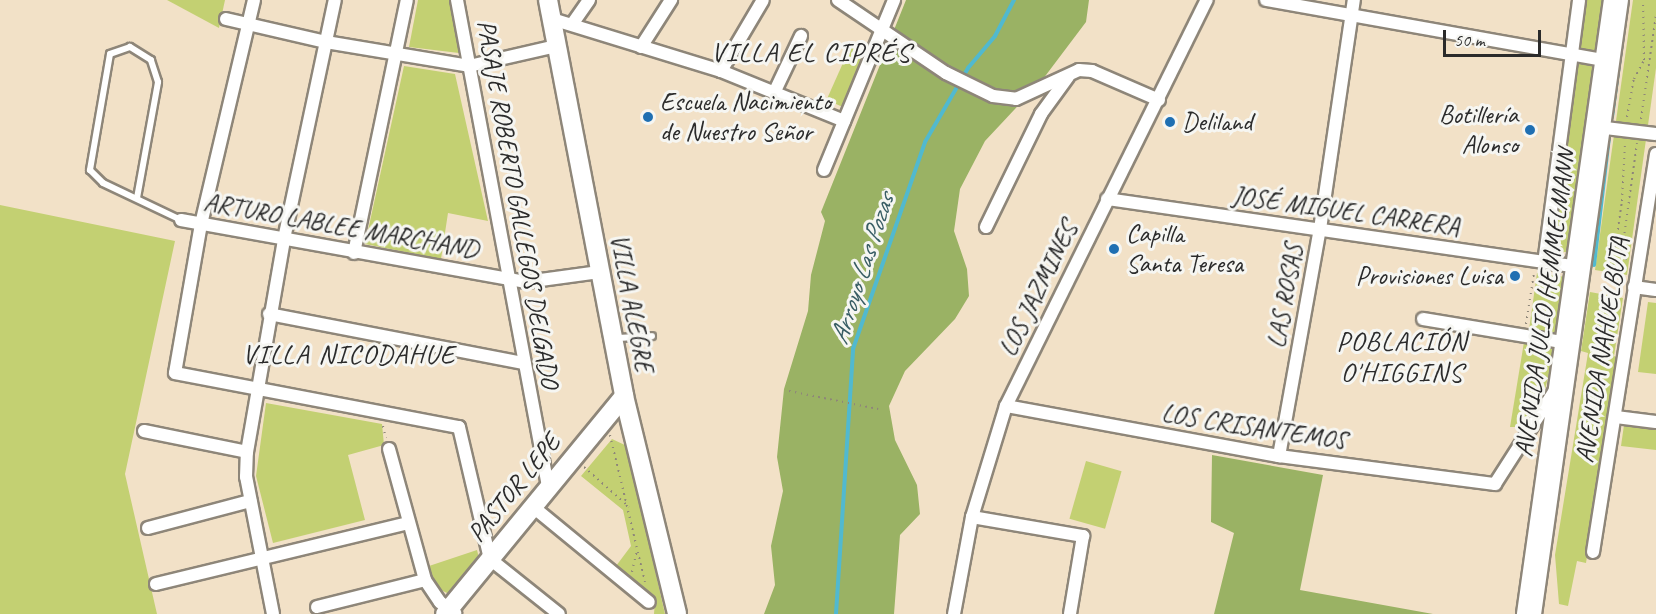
<!DOCTYPE html>
<html>
<head>
<meta charset="utf-8">
<style>
  body { margin:0 }
  #map { position:relative; width:1656px; height:614px; overflow:hidden; background:#f2e1c7; font-family:Caveat,sans-serif }
  div>[style] { position:absolute }
  .green>* { inset:0; background:#c3d072; transform-origin:0 0 }
  .forest>* { inset:0; background:#9ab264 }
  .stream>* { height:4px; margin:-2px; padding:0 2px; transform-origin:2px; border-radius:2px; background:#51b9cf }
  .path>* { height:2px; margin-top:-1px; transform-origin:0; background:repeating-linear-gradient(90deg,#8e8679 0 1.5px,transparent 0 6px) }
  .roads { filter:drop-shadow(2px 0 #8e8679) drop-shadow(-2px 0 #8e8679) drop-shadow(0 2px #8e8679) drop-shadow(0 -2px #8e8679) }
  .lane>* { height:6px; margin:-3px; padding:0 3px; transform-origin:3px; border-radius:3px; background:#fff }
  .street>* { height:12px; margin:-6px; padding:0 6px; transform-origin:6px; border-radius:6px; background:#fff }
  .secondary>* { height:18px; margin:-9px; padding:0 9px; transform-origin:9px; border-radius:9px; background:#fff }
  .highway>* { height:24px; margin:-12px; padding:0 12px; transform-origin:12px; border-radius:12px; background:#fff }
  .dots>* { width:16px; height:16px; translate:-50% -50%; box-sizing:border-box; border:3px solid #f6f6f2; border-radius:50% }
  span { translate:-50% -50%; white-space:nowrap; text-align:center; line-height:1.15; -webkit-text-stroke:6px #f6f6f2; paint-order:stroke }
  .poi-label { font-size:26px; color:#2b2b2b }
  .left { translate:0 -50%; text-align:left }
  .right { translate:-100% -50%; text-align:right }
  .street-label { font-size:26px; color:#2b2b2b }
  .neighbourhood-label { font-size:27px; color:#2b2b2b; letter-spacing:1.5px }
  .water-label { font-size:27px; color:#385d64; font-style:italic }
  .scale { position:absolute; left:1443px; top:30px; width:98px; height:27px; box-sizing:border-box; border:3px solid #2b2b2b; border-top:0; padding-left:8px; font-size:18px; line-height:21px; white-space:nowrap; color:#2b2b2b; -webkit-text-stroke:4px #f6f6f2; paint-order:stroke }
</style>
</head>
<body>
<div id="map">
  <div class="green">
    <i style="clip-path:polygon(167px 0,225px 0,219px 28px)"></i>
    <i style="clip-path:polygon(418px 0,450px 0,459px 53px,409px 47px)"></i>
    <i style="clip-path:polygon(1587px 0,1607px 0,1572px 253px,1558px 251px,1551px 235px)"></i>
    <i style="clip-path:polygon(1633px 0,1656px 0,1656px 68px,1627px 275px,1595px 270px)"></i>
    <i style="left:851px;top:45px;width:17px;height:60px;rotate:24deg"></i>
    <i style="clip-path:polygon(404px 66px,455px 74px,488px 221px,448px 213px,441px 259px,365px 244px)"></i>
    <i style="clip-path:polygon(0 205px,175px 241px,125px 474px,157px 614px,0 614px)"></i>
    <i style="left:1537px;top:273px;width:29px;height:60px;rotate:8deg"></i>
    <i style="clip-path:polygon(1590px 292px,1623px 298px,1614px 356px,1618px 358px,1586px 563px,1577px 561px,1568px 606px,1559px 604px,1555px 555px,1588px 353px,1581px 351px)"></i>
    <i style="clip-path:polygon(1648px 302px,1656px 303px,1656px 374px,1638px 372px)"></i>
    <i style="clip-path:polygon(1524px 342px,1555px 347px,1545px 390px,1530px 418px,1525px 427px,1510px 427px)"></i>
    <i style="clip-path:polygon(266px 403px,382px 424px,384px 445px,348px 455px,365px 520px,273px 543px,256px 476px)"></i>
    <i style="clip-path:polygon(1624px 425px,1656px 430px,1656px 450px,1621px 446px)"></i>
    <i style="clip-path:polygon(612px 439px,627px 446px,665px 614px,654px 614px,655px 600px,616px 566px,631px 546px,623px 510px,581px 476px)"></i>
    <i style="left:1086px;top:461px;width:37px;height:60px;rotate:16deg"></i>
    <i style="clip-path:polygon(477px 550px,479px 558px,451px 595px,431px 585px,426px 567px)"></i>
  </div>
  <div class="forest">
    <i style="clip-path:polygon(906px 0,1089px 0,1086px 22px,1043px 79px,985px 141px,960px 189px,954px 231px,967px 269px,969px 296px,955px 319px,905px 371px,889px 406px,895px 440px,917px 485px,920px 514px,900px 535px,894px 614px,764px 614px,775px 585px,771px 546px,783px 491px,777px 457px,784px 389px,808px 311px,811px 275px,825px 221px,821px 212px)"></i>
    <i style="clip-path:polygon(1212px 455px,1323px 475px,1300px 590px,1433px 614px,1214px 614px,1234px 533px,1211px 522px)"></i>
  </div>
  <div class="stream">
    <i style="left:1612px;top:117px;width:83px;rotate:-82.4deg"></i>
    <i style="left:1594px;top:265px;width:128px;rotate:-83.3deg"></i>
    <i style="left:836px;top:614px;width:266px;rotate:-86.3deg"></i>
    <i style="left:853px;top:349px;width:219px;rotate:-70.8deg"></i>
    <i style="left:925px;top:142px;width:86px;rotate:-59.8deg"></i>
    <i style="left:968px;top:68px;width:42px;rotate:-49.8deg"></i>
    <i style="left:995px;top:36px;width:41px;rotate:-62.2deg"></i>
  </div>
  <div class="path">
    <i style="left:1627px;top:117px;width:39px;rotate:-80deg"></i>
    <i style="left:1634px;top:79px;width:21px;rotate:-62deg"></i>
    <i style="left:1644px;top:60px;width:60px;rotate:-91deg"></i>
    <i style="left:1641px;top:119px;width:105px;rotate:-81.8deg"></i>
    <i style="left:1626px;top:260px;width:10px;rotate:-114deg"></i>
    <i style="left:1622px;top:251px;width:109px;rotate:-82.1deg"></i>
    <i style="left:1611px;top:277px;width:77px;rotate:-81.8deg"></i>
    <i style="left:1622px;top:201px;width:57px;rotate:-87deg"></i>
    <i style="left:1526px;top:324px;width:52px;rotate:-81.1deg"></i>
    <i style="left:789px;top:391px;width:91px;rotate:11.4deg"></i>
    <i style="left:383px;top:426px;width:12px;rotate:76deg"></i>
    <i style="left:610px;top:435px;width:151px;rotate:76.6deg"></i>
    <i style="left:584px;top:467px;width:60px;rotate:41.6deg"></i>
    <i style="left:632px;top:572px;width:22px;rotate:-77deg"></i>
  </div>
  <div class="roads">
    <div class="lane">
      <i style="left:137px;top:198px;width:118px;rotate:-79.7deg"></i>
      <i style="left:158px;top:82px;width:23px;rotate:-108deg"></i>
      <i style="left:151px;top:60px;width:25px;rotate:-148deg"></i>
      <i style="left:130px;top:47px;width:21px;rotate:161deg"></i>
      <i style="left:110px;top:54px;width:118px;rotate:99.8deg"></i>
      <i style="left:90px;top:170px;width:18px;rotate:45deg"></i>
      <i style="left:103px;top:183px;width:86px;rotate:25.4deg"></i>
      <i style="left:616px;top:338px;width:36px;rotate:-3deg"></i>
    </div>
    <div class="street">
      <i style="left:254px;top:0;width:230px;rotate:103.3deg"></i>
      <i style="left:201px;top:224px;width:151px;rotate:99.9deg"></i>
      <i style="left:175px;top:373px;width:289px;rotate:10.8deg"></i>
      <i style="left:459px;top:427px;width:136px;rotate:76.8deg"></i>
      <i style="left:490px;top:559px;width:88px;rotate:38.6deg"></i>
      <i style="left:457px;top:0;width:494px;rotate:79.4deg"></i>
      <i style="left:838px;top:0;width:130px;rotate:34.1deg"></i>
      <i style="left:946px;top:73px;width:52px;rotate:26.1deg"></i>
      <i style="left:993px;top:96px;width:23px;rotate:7deg"></i>
      <i style="left:1016px;top:99px;width:69px;rotate:-24.7deg"></i>
      <i style="left:1079px;top:70px;width:13px;rotate:4deg"></i>
      <i style="left:1092px;top:71px;width:73px;rotate:23.4deg"></i>
      <i style="left:1266px;top:0;width:347px;rotate:10.1deg"></i>
      <i style="left:226px;top:19px;width:103px;rotate:13deg"></i>
      <i style="left:326px;top:42px;width:145px;rotate:9.5deg"></i>
      <i style="left:469px;top:66px;width:89px;rotate:-12.9deg"></i>
      <i style="left:552px;top:19px;width:177px;rotate:17.1deg"></i>
      <i style="left:721px;top:71px;width:133px;rotate:22.1deg"></i>
      <i style="left:573px;top:23px;width:28px;rotate:-55deg"></i>
      <i style="left:641px;top:47px;width:56px;rotate:-57.4deg"></i>
      <i style="left:721px;top:71px;width:82px;rotate:-59.4deg"></i>
      <i style="left:775px;top:91px;width:61px;rotate:-64.7deg"></i>
      <i style="left:1597px;top:127px;width:59px;rotate:6.8deg"></i>
      <i style="left:824px;top:170px;width:184px;rotate:-67.6deg"></i>
      <i style="left:1107px;top:199px;width:476px;rotate:8.2deg"></i>
      <i style="left:181px;top:220px;width:351px;rotate:10.2deg"></i>
      <i style="left:526px;top:282px;width:74px;rotate:-7.8deg"></i>
      <i style="left:986px;top:227px;width:126px;rotate:-64deg"></i>
      <i style="left:1041px;top:114px;width:46px;rotate:-53.9deg"></i>
      <i style="left:354px;top:253px;width:258px;rotate:-78.2deg"></i>
      <i style="left:1544px;top:263px;width:265px;rotate:-82.4deg"></i>
      <i style="left:1634px;top:287px;width:22px;rotate:8deg"></i>
      <i style="left:269px;top:314px;width:260px;rotate:10.9deg"></i>
      <i style="left:1423px;top:319px;width:147px;rotate:9.4deg"></i>
      <i style="left:1006px;top:406px;width:278px;rotate:10.4deg"></i>
      <i style="left:1279px;top:456px;width:218px;rotate:7.4deg"></i>
      <i style="left:1495px;top:484px;width:115px;rotate:-57.4deg"></i>
      <i style="left:1616px;top:417px;width:40px;rotate:7.1deg"></i>
      <i style="left:144px;top:431px;width:105px;rotate:11.5deg"></i>
      <i style="left:389px;top:449px;width:136px;rotate:74.6deg"></i>
      <i style="left:425px;top:580px;width:27px;rotate:56deg"></i>
      <i style="left:440px;top:602px;width:19px;rotate:36deg"></i>
      <i style="left:1279px;top:456px;width:231px;rotate:-79.8deg"></i>
      <i style="left:1320px;top:229px;width:232px;rotate:-81.6deg"></i>
      <i style="left:532px;top:506px;width:151px;rotate:39.4deg"></i>
      <i style="left:972px;top:517px;width:113px;rotate:9.7deg"></i>
      <i style="left:1083px;top:536px;width:79px;rotate:99.5deg"></i>
      <i style="left:148px;top:528px;width:106px;rotate:-14.8deg"></i>
      <i style="left:1593px;top:552px;width:403px;rotate:-81deg"></i>
      <i style="left:156px;top:584px;width:259px;rotate:-13.6deg"></i>
      <i style="left:317px;top:607px;width:111px;rotate:-14deg"></i>
      <i style="left:273px;top:614px;width:140px;rotate:-101.1deg"></i>
      <i style="left:246px;top:477px;width:25px;rotate:-88deg"></i>
      <i style="left:247px;top:452px;width:216px;rotate:-80.1deg"></i>
      <i style="left:284px;top:239px;width:244px;rotate:-78deg"></i>
      <i style="left:954px;top:614px;width:99px;rotate:-79.5deg"></i>
      <i style="left:972px;top:517px;width:116px;rotate:-73deg"></i>
      <i style="left:1006px;top:406px;width:453px;rotate:-63.7deg"></i>
    </div>
    <div class="secondary">
      <i style="left:548px;top:0;width:403px;rotate:79.1deg"></i>
      <i style="left:624px;top:396px;width:224px;rotate:76.3deg"></i>
      <i style="left:445px;top:614px;width:282px;rotate:-50.6deg"></i>
    </div>
    <div class="highway">
      <i style="left:1529px;top:614px;width:620px;rotate:-81.94deg"></i>
    </div>
  </div>
  <div class="dots">
    <i style="left:648px;top:117px;background:#1f6fb2"></i>
    <i style="left:1170px;top:122px;background:#1f6fb2"></i>
    <i style="left:1530px;top:130px;background:#1f6fb2"></i>
    <i style="left:1114px;top:249px;background:#1f6fb2"></i>
    <i style="left:1515px;top:276px;background:#1f6fb2"></i>
  </div>
  <div class="poi-label">
    <span class="left" style="left:660px;top:117px">Escuela Nacimiento<br>de Nuestro Señor</span>
    <span class="right" style="left:1518px;top:130px">Botillería<br>Alonso</span>
    <span class="left" style="left:1182px;top:122px">Deliland</span>
    <span class="left" style="left:1126px;top:249px">Capilla<br>Santa Teresa</span>
    <span class="right" style="left:1503px;top:276px">Provisiones Luisa</span>
  </div>
  <div class="street-label">
    <span style="left:518px;top:204px;rotate:80deg">PASAJE ROBERTO GALLEGOS DELGADO</span>
    <span style="left:1346px;top:211px;rotate:8deg">JOSÉ MIGUEL CARRERA</span>
    <span style="left:341px;top:226px;rotate:10deg">ARTURO LABLEE MARCHAND</span>
    <span style="left:1038px;top:289px;rotate:-64deg">LOS JAZMINES</span>
    <span style="left:1285px;top:296px;rotate:-80deg">LAS ROSAS</span>
    <span style="left:632px;top:303px;rotate:79deg">VILLA ALEGRE</span>
    <span style="left:1545px;top:303px;rotate:-82deg">AVENIDA JULIO HEMMELMANN</span>
    <span style="left:1602px;top:350px;rotate:-81deg">AVENIDA NAHUELBUTA</span>
    <span style="left:1254px;top:427px;rotate:9deg">LOS CRISANTEMOS</span>
    <span style="left:514px;top:488px;rotate:-51deg">PASTOR LEPE</span>
  </div>
  <div class="neighbourhood-label">
    <span style="left:811px;top:53px">VILLA EL CIPRÉS</span>
    <span style="left:1402px;top:357px">POBLACIÓN<br>O'HIGGINS</span>
    <span style="left:349px;top:355px">VILLA NICODAHUE</span>
  </div>
  <div class="water-label">
    <span style="left:862px;top:269px;rotate:-72deg">Arroyo Las Pozas</span>
  </div>
  <div class="scale">50 m</div>
</div>
</body>
</html>
